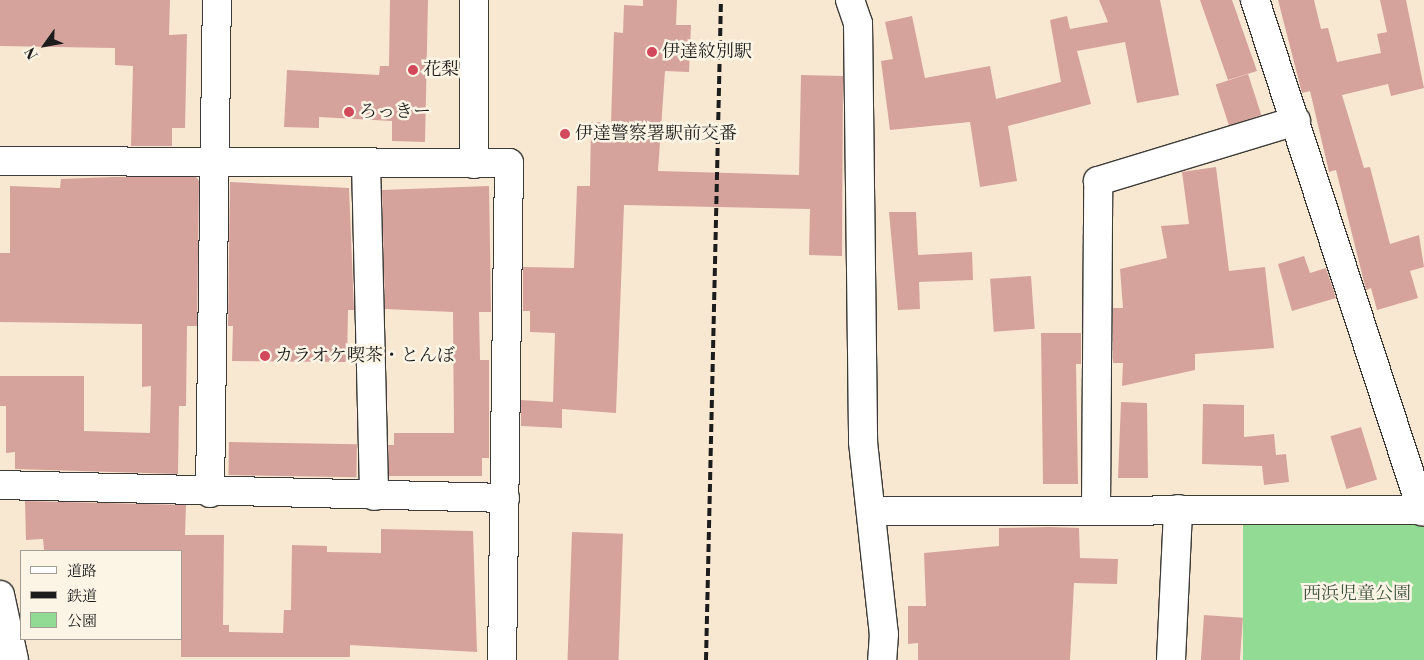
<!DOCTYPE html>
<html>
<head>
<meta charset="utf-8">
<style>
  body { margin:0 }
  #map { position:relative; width:1424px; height:660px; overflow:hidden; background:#f8e8d2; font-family:"Libre Bodoni","Noto Serif JP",serif }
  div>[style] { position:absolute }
  .green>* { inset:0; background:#92db95; transform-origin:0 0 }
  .building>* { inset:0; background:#d6a29c; transform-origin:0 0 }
  .roads { filter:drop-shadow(1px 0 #3d3b37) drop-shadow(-1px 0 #3d3b37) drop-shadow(0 1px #3d3b37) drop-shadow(0 -1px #3d3b37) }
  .minor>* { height:28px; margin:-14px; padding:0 14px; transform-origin:14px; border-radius:14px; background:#fff }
  .major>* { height:28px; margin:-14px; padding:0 14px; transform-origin:14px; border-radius:14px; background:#fff }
  .rail>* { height:4px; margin-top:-2px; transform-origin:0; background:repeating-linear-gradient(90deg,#1c1c1c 0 8px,transparent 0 12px) }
  .dots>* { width:14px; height:14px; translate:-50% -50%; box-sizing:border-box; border:2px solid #fcf5e5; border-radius:50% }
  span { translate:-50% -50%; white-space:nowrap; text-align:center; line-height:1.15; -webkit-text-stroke:5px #fcf5e5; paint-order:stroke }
  .poi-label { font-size:18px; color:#1c1c1c }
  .left { translate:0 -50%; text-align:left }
  .park-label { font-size:18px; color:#3f5540 }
  .legend { position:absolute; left:20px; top:550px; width:162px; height:90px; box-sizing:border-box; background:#fcf5e5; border:1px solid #a29e95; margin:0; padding:6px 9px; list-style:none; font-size:15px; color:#1c1c1c }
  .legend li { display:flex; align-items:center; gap:10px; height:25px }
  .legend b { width:25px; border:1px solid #a29e95 }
  .north { position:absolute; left:20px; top:20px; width:50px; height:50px; -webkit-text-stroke:4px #fcf5e5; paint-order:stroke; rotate:238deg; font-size:14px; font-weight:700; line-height:20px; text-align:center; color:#1c1c1c }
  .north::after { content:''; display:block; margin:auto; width:18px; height:22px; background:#1c1c1c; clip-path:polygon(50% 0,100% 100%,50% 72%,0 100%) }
</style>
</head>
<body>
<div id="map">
  <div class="green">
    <i style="left:1424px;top:525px;width:135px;height:181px;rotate:90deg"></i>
  </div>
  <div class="building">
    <i style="clip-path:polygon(0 0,170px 0,169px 35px,187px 34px,185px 128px,172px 128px,172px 146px,131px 146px,133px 66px,115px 65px,115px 48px,0 46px)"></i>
    <i style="clip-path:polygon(390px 0,428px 0,425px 142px,392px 141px,392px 121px,319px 117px,319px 128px,284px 127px,287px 70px,379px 75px,380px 66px,389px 66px)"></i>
    <i style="clip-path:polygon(643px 0,677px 0,676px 25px,691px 25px,689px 72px,665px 71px,658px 171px,799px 175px,801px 75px,843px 76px,842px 256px,809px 255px,810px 209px,624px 205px,616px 413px,562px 409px,562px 428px,521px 426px,521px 400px,553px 402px,555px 333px,530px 332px,530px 311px,523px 311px,523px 267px,574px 268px,577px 186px,590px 186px,591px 122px,611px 123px,614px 32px,623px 33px,624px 5px,643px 6px)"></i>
    <i style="clip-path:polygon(1099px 0,1160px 0,1179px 95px,1137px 103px,1125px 42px,1077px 51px,1091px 104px,1008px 126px,1017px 181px,980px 187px,970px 122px,890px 130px,881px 61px,893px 59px,885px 22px,912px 16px,925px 78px,990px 66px,996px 99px,1061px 82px,1050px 20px,1067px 16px,1070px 29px,1108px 22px)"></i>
    <i style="clip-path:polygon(1200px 0,1232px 0,1257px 71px,1228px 80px)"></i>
    <i style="clip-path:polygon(1278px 0,1314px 0,1321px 29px,1328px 28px,1337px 62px,1381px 53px,1377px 34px,1387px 32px,1380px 0,1406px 0,1424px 88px,1391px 96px,1388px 84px,1342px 95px,1364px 168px,1370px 167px,1390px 244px,1419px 235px,1424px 267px,1410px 271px,1418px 298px,1377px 310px,1371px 288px,1366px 290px,1336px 170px,1329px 172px,1310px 91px,1302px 93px)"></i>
    <i style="left:1248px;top:74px;width:43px;height:34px;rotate:72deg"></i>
    <i style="clip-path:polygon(1216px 167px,1229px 271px,1265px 267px,1274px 348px,1195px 354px,1195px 370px,1122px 386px,1123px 363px,1113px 363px,1113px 308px,1123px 308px,1120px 269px,1167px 258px,1161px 226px,1189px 224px,1182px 172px)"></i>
    <i style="clip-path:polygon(113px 177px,196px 177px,199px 181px,197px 326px,187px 326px,186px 406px,179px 406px,178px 474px,15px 469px,15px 452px,6px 453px,6px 406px,0 406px,0 376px,84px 376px,84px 431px,150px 433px,151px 386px,142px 387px,142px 324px,0 322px,0 253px,10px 253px,10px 186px,60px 188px,61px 179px)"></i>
    <i style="clip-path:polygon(230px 182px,349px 188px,354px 310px,348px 310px,347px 362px,232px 361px,233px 326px,228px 326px)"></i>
    <i style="clip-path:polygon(489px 186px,491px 312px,479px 312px,480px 360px,489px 360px,489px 458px,482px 458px,482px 476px,389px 476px,388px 445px,394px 445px,394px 433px,454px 433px,453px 312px,385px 309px,382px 190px)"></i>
    <i style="clip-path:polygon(889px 212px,916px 212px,918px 255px,972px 252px,973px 280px,919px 282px,920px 309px,898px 310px)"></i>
    <i style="clip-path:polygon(1304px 256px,1310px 273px,1326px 268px,1336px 298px,1292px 311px,1278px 264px)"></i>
    <i style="left:1031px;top:276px;width:53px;height:41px;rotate:86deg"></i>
    <i style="clip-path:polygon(1041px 333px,1081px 333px,1081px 364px,1076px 364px,1078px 484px,1043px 484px)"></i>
    <i style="clip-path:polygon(1121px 402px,1147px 403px,1148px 478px,1118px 478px)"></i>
    <i style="clip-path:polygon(1203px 404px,1244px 405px,1244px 437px,1274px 434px,1276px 455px,1286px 454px,1289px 482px,1264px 485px,1262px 466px,1202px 464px)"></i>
    <i style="left:1361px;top:427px;width:55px;height:32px;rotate:73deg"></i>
    <i style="left:229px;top:442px;width:128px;height:33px;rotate:1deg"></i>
    <i style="clip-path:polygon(25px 501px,186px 505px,185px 535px,224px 535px,223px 625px,229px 625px,229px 632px,283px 633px,284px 610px,291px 610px,292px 545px,327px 546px,327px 552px,381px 553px,381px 529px,473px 531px,477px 652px,350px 645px,350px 657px,181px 657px,181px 551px,44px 550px,43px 539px,26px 540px)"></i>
    <i style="clip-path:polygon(1050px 527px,1079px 528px,1080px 558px,1118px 559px,1117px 584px,1074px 583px,1070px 660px,918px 660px,918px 643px,908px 644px,908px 606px,926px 606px,924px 553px,999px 546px,999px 528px)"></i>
    <i style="left:572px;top:532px;width:51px;height:128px;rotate:2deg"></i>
    <i style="left:1204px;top:615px;width:39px;height:45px;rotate:4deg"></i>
  </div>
  <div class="roads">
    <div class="minor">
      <i style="left:850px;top:0;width:24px;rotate:71deg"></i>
      <i style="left:858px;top:23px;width:419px;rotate:89.3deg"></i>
      <i style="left:863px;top:442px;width:193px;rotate:83.8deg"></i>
      <i style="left:884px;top:634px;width:26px;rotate:94deg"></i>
      <i style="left:1255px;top:0;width:538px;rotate:71.9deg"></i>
      <i style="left:0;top:161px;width:509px;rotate:0.23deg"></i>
      <i style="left:509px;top:163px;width:497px;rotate:90.8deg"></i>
      <i style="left:366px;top:163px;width:333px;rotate:88.6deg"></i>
      <i style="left:474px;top:164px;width:164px;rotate:-90deg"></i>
      <i style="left:0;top:485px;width:505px;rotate:1.47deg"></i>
      <i style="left:210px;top:493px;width:493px;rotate:-89.2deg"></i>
      <i style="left:1096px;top:508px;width:327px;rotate:-89.6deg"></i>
      <i style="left:1098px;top:181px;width:207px;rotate:-16.9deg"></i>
      <i style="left:871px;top:511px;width:553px;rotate:-0.1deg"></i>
      <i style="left:1171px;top:660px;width:151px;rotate:-87.3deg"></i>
    </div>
    <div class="major">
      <i style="left:0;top:595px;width:66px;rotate:77.8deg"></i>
    </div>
  </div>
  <div class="rail">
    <i style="left:706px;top:660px;width:660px;rotate:-88.7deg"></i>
  </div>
  <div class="dots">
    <i style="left:652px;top:52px;background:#d1495b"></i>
    <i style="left:413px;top:70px;background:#d1495b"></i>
    <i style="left:349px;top:112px;background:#d1495b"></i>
    <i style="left:565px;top:134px;background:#d1495b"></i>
    <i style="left:265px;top:356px;background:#d1495b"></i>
  </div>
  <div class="poi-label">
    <span class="left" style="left:662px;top:52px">伊達紋別駅</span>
    <span class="left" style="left:423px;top:70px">花梨</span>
    <span class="left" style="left:359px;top:112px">ろっきー</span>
    <span class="left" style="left:575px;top:134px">伊達警察署駅前交番</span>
    <span class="left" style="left:275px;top:356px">カラオケ喫茶・とんぼ</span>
  </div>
  <div class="park-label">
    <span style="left:1357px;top:594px">西浜児童公園</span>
  </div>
  <ul class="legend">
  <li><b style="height:6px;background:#fff"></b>道路</li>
  <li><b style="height:6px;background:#1c1c1c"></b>鉄道</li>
  <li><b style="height:14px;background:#92db95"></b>公園</li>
  </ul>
  <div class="north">N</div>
</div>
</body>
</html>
